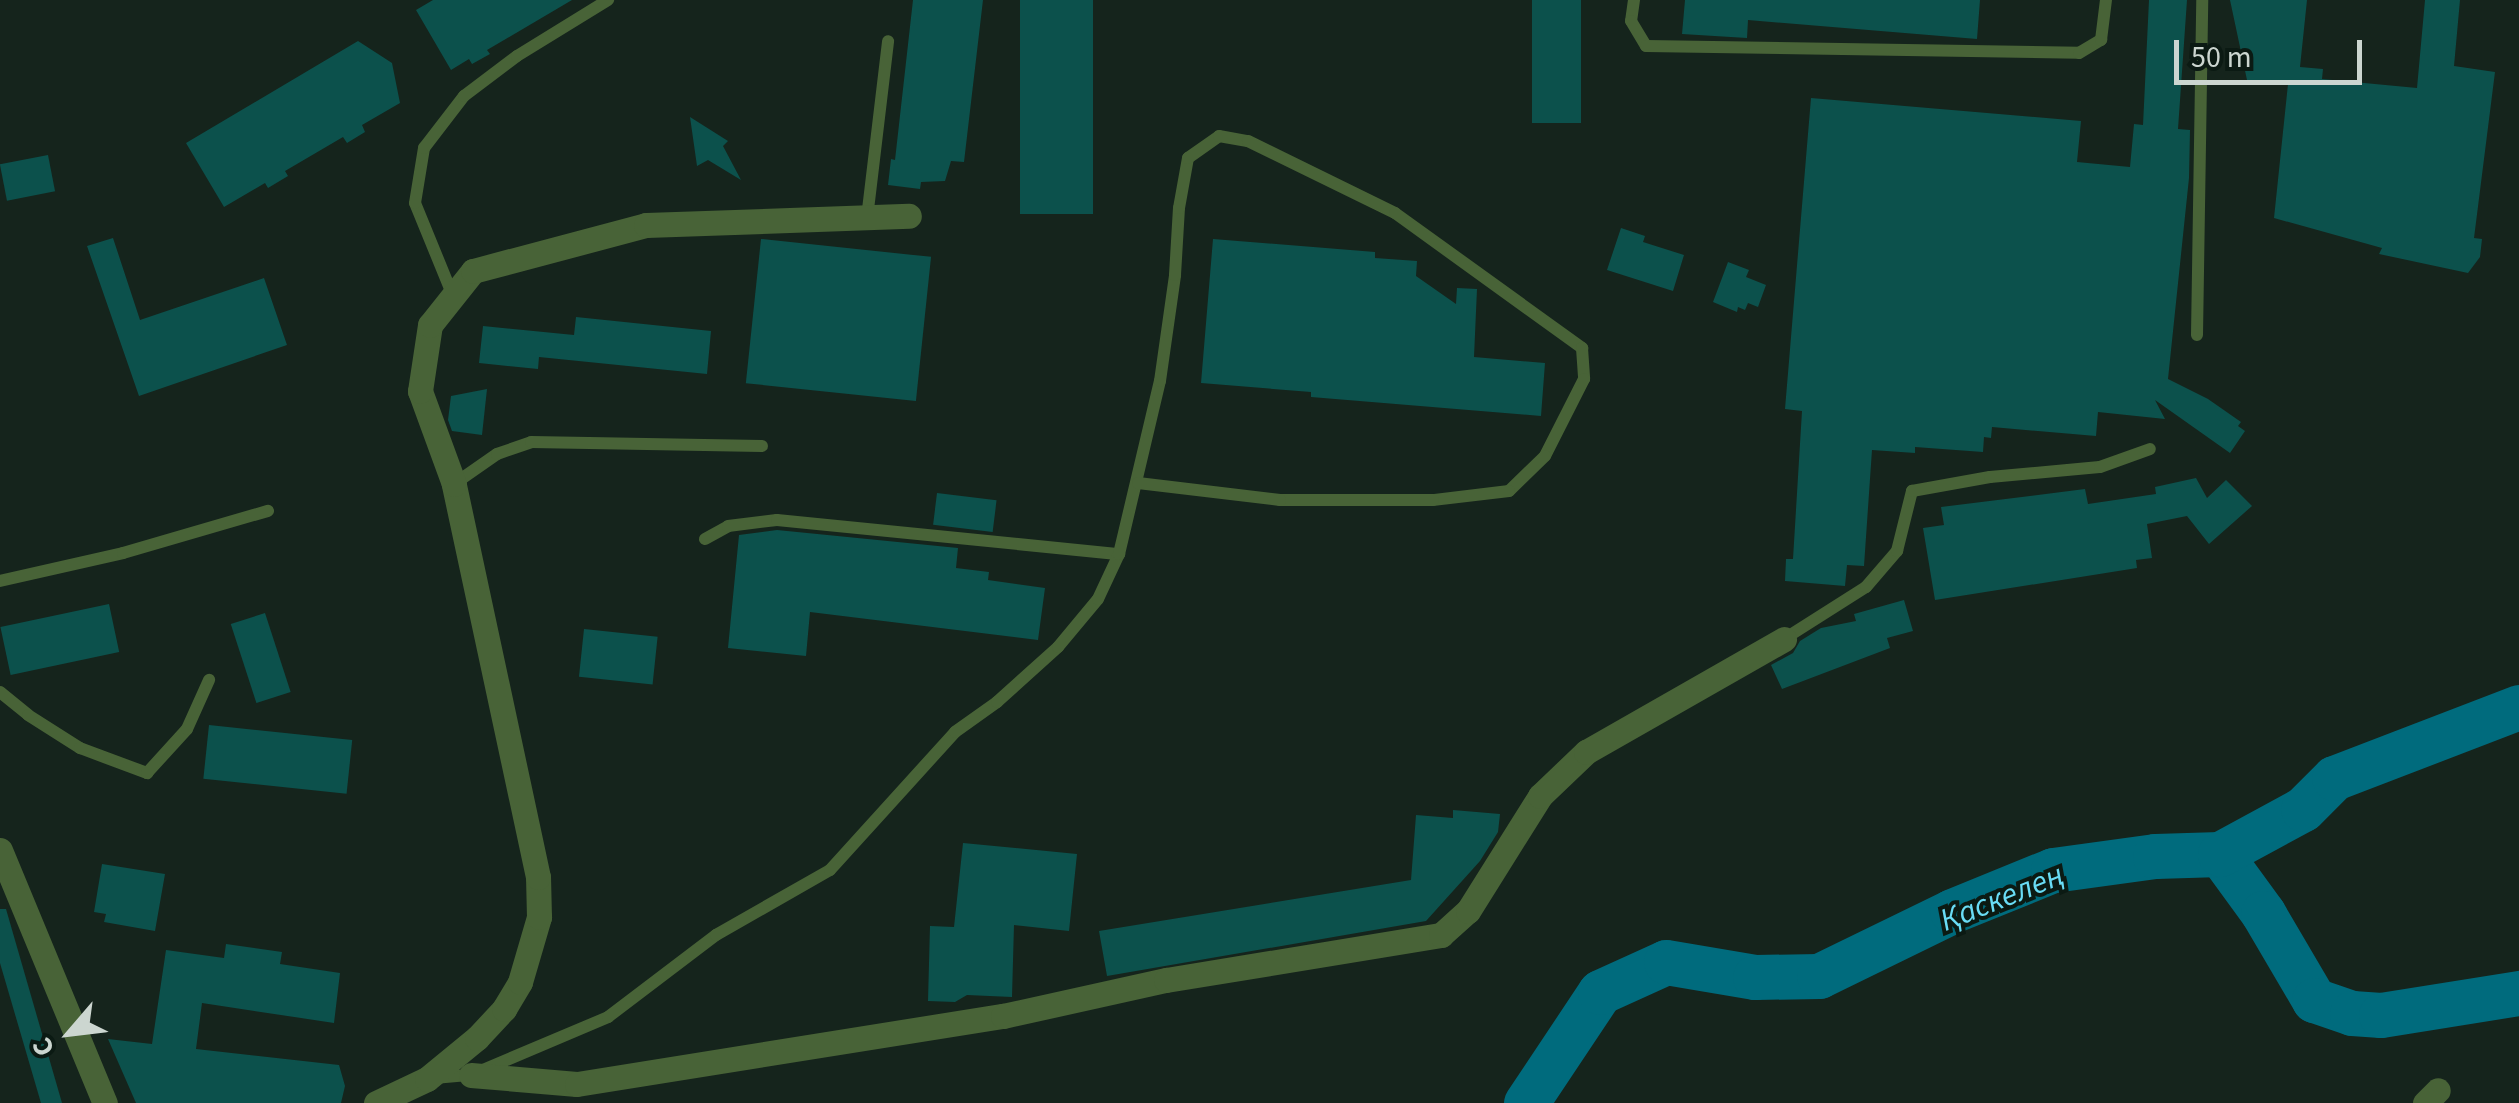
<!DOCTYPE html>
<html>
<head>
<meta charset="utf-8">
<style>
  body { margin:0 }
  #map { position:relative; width:2519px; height:1103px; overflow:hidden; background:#15241c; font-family:"Source Sans 3",sans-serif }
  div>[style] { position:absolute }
  .river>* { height:45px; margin:-22.5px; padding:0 22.5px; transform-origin:22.5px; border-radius:22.5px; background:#006b7d }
  .building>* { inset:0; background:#0c514c; transform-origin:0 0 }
  .lane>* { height:12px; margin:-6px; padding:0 6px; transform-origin:6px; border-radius:6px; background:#486337 }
  .street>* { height:25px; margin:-12.5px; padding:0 12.5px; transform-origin:12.5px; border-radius:12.5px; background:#486337 }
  span { translate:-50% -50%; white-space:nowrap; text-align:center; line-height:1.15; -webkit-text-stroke:8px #0b1a13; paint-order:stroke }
  .water-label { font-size:32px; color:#69dcf5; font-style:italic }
  .north { position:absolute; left:20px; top:983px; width:100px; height:100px; -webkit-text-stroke:8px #0b1a13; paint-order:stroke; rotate:242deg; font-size:28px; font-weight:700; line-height:40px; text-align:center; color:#ccd6d0 }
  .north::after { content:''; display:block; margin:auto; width:35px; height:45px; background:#ccd6d0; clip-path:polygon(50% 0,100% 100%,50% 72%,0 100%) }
  .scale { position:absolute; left:2174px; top:40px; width:188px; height:45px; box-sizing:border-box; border:5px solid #ccd6d0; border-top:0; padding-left:12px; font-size:30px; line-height:35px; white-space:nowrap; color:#ccd6d0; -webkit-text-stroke:8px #0b1a13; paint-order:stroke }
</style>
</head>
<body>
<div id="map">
  <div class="river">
    <i style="left:2220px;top:854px;width:73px;rotate:53.9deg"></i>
    <i style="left:2263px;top:913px;width:101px;rotate:59.6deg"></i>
    <i style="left:2314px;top:1000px;width:40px;rotate:18.9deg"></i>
    <i style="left:2352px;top:1013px;width:29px;rotate:4deg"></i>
    <i style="left:2381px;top:1015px;width:140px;rotate:-9.1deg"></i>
    <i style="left:1526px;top:1103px;width:133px;rotate:-56.3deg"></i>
    <i style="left:1600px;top:992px;width:72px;rotate:-24.4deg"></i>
    <i style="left:1666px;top:962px;width:90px;rotate:9.6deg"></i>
    <i style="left:1755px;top:977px;width:64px;rotate:-0.9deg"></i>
    <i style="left:1819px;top:976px;width:148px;rotate:-26deg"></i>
    <i style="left:1952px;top:911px;width:109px;rotate:-22.1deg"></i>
    <i style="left:2053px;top:870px;width:103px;rotate:-7.8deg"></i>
    <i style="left:2155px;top:856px;width:65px;rotate:-1.8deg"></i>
    <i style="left:2220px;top:854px;width:94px;rotate:-28.5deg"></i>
    <i style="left:2303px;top:809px;width:44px;rotate:-45deg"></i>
    <i style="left:2334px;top:778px;width:198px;rotate:-21deg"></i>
  </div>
  <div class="building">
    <i style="clip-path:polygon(433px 0,572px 0,487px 50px,490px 54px,472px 64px,469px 59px,451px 70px,416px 10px)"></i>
    <i style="clip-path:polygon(913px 0,983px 0,964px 162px,951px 161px,945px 181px,921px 182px,920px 189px,888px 185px,891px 159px,895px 160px)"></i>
    <i style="left:1020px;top:0;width:73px;height:214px"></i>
    <i style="left:1532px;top:0;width:49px;height:123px"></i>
    <i style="clip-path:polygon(1685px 0,1980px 0,1977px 39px,1748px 20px,1747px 38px,1682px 34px)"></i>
    <i style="clip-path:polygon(2149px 0,2187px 0,2178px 129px,2190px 130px,2189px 178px,2168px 379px,2208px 399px,2241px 422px,2238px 426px,2245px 431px,2230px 453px,2155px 400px,2165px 419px,2098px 412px,2096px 436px,1992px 427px,1991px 438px,1984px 437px,1983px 452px,1915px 447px,1915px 453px,1872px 450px,1864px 566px,1847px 565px,1845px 586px,1785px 581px,1786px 559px,1793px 559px,1802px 411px,1785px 409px,1811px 98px,2081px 121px,2077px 162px,2130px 167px,2134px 124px,2143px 125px)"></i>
    <i style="clip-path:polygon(2230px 0,2307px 0,2300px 67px,2323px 69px,2322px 79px,2417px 88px,2425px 0,2460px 0,2454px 66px,2495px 72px,2474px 238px,2482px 239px,2480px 257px,2468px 273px,2379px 254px,2382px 248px,2274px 218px,2288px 84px,2247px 80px)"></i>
    <i style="clip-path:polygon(358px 41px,392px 63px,400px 103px,362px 125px,365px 132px,347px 143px,343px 137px,285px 171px,288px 176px,268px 188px,265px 183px,224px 207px,186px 143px)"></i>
    <i style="clip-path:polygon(690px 117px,728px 141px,723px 146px,741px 180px,708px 160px,697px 166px)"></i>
    <i style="left:48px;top:155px;width:37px;height:49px;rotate:79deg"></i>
    <i style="clip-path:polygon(1621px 228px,1645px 236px,1643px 242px,1684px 255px,1673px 291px,1607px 270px)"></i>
    <i style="clip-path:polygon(113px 238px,140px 320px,264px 278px,287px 345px,139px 396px,87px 246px)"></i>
    <i style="left:761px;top:239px;width:171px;height:145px;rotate:6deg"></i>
    <i style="clip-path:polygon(1213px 239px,1375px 252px,1375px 258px,1417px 261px,1416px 276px,1456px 304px,1457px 288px,1477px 289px,1474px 357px,1545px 363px,1541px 416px,1311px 397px,1311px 392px,1201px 383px)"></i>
    <i style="clip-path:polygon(1728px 262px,1749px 270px,1746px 277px,1766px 285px,1758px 307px,1748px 303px,1745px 310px,1738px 307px,1737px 312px,1713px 302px)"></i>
    <i style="clip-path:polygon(576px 317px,711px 331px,707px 374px,539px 357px,538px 369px,479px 363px,483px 326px,574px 335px)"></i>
    <i style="clip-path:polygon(487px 389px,482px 435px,452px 431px,448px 420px,451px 396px)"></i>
    <i style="clip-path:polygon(2196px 478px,2207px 498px,2226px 480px,2252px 506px,2209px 544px,2187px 516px,2147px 524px,2152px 558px,2136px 560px,2137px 568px,1935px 600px,1923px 528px,1944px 525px,1941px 507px,2085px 489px,2088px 504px,2156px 494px,2155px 487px)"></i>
    <i style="left:937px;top:493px;width:60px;height:32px;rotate:7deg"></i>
    <i style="clip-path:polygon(777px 530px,958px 548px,956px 568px,989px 572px,988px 580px,1045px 588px,1038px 640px,810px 612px,806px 656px,728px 648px,739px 535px)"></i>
    <i style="clip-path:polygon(1904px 600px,1913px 631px,1887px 638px,1890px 648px,1782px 689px,1771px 665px,1793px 653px,1800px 641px,1821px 628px,1856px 621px,1854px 614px)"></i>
    <i style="left:109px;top:604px;width:49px;height:111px;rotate:78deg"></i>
    <i style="left:265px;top:613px;width:83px;height:36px;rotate:72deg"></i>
    <i style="left:584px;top:629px;width:74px;height:48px;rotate:6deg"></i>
    <i style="left:209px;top:725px;width:144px;height:54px;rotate:6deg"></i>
    <i style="clip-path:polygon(1453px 810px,1500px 814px,1498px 832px,1480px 861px,1426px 921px,1107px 976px,1099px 931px,1411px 880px,1416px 815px,1453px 818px)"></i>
    <i style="clip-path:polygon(963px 843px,1077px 854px,1069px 931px,1014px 925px,1012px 997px,967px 995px,955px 1002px,928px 1001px,930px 926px,954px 927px)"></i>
    <i style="clip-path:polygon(102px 864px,165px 874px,155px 931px,104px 922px,106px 914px,94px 912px)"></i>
    <i style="clip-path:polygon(0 909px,6px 909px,62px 1103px,41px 1103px,0 963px)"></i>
    <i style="clip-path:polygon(226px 944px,282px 952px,280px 964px,340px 973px,334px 1023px,202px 1003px,196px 1049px,339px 1065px,345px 1086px,341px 1103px,136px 1103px,108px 1039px,152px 1044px,166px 950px,224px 958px)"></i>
  </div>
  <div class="lane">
    <i style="left:1634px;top:0;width:21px;rotate:98deg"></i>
    <i style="left:1631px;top:21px;width:29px;rotate:59deg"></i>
    <i style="left:1646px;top:46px;width:433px;rotate:0.9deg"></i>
    <i style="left:2079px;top:53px;width:26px;rotate:-31deg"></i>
    <i style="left:2101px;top:40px;width:40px;rotate:-82.9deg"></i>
    <i style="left:867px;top:218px;width:178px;rotate:-83.2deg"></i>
    <i style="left:453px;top:296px;width:100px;rotate:-112.2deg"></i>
    <i style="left:415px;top:203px;width:56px;rotate:-80.7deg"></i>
    <i style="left:424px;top:148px;width:66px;rotate:-52.4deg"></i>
    <i style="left:464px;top:96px;width:66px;rotate:-37deg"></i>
    <i style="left:517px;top:56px;width:107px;rotate:-31.6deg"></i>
    <i style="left:2197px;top:335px;width:335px;rotate:-89.1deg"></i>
    <i style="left:454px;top:484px;width:52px;rotate:-34.9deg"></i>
    <i style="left:497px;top:454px;width:36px;rotate:-19deg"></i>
    <i style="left:531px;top:442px;width:231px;rotate:1deg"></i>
    <i style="left:705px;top:539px;width:26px;rotate:-29deg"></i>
    <i style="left:728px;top:526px;width:49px;rotate:-7deg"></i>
    <i style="left:777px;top:520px;width:344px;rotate:5.7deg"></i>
    <i style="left:0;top:581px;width:126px;rotate:-12.8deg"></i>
    <i style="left:123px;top:553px;width:151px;rotate:-16.2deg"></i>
    <i style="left:1784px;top:639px;width:97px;rotate:-32.4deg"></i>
    <i style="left:1866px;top:587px;width:48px;rotate:-49.3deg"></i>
    <i style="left:1897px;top:551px;width:62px;rotate:-76deg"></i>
    <i style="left:1912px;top:491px;width:79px;rotate:-10.2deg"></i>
    <i style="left:1990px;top:477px;width:110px;rotate:-5.2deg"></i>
    <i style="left:2100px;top:467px;width:53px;rotate:-19.8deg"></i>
    <i style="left:0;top:692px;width:36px;rotate:39deg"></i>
    <i style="left:28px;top:715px;width:62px;rotate:32.4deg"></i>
    <i style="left:80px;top:748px;width:72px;rotate:20.5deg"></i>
    <i style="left:147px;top:773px;width:59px;rotate:-47.7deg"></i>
    <i style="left:187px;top:729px;width:54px;rotate:-65.8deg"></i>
    <i style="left:434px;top:1078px;width:37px;rotate:-5deg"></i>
    <i style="left:471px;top:1075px;width:149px;rotate:-22.9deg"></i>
    <i style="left:608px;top:1017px;width:136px;rotate:-37.2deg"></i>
    <i style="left:716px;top:935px;width:131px;rotate:-29.7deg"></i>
    <i style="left:830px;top:870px;width:186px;rotate:-47.8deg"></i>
    <i style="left:955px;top:732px;width:52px;rotate:-35.5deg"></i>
    <i style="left:997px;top:702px;width:82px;rotate:-42deg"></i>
    <i style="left:1058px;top:647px;width:62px;rotate:-50.2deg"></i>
    <i style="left:1098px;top:599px;width:50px;rotate:-65deg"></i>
    <i style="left:1119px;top:554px;width:178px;rotate:-76.7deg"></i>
    <i style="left:1160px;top:381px;width:107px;rotate:-81.9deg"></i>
    <i style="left:1175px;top:275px;width:67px;rotate:-86.6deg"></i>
    <i style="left:1179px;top:208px;width:51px;rotate:-79.8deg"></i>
    <i style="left:1188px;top:158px;width:38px;rotate:-35deg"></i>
    <i style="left:1219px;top:136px;width:29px;rotate:10deg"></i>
    <i style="left:1248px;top:141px;width:164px;rotate:26.1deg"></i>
    <i style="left:1395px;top:213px;width:231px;rotate:35.8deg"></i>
    <i style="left:1582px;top:348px;width:31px;rotate:86deg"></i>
    <i style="left:1584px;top:379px;width:86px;rotate:116.9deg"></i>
    <i style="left:1545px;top:456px;width:50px;rotate:135.8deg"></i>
    <i style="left:1509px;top:491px;width:77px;rotate:173.2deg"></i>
    <i style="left:1433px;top:500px;width:153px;rotate:180deg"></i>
    <i style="left:1280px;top:500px;width:143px;rotate:-173.2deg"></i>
  </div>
  <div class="street">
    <i style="left:0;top:850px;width:274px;rotate:67.5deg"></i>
    <i style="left:471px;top:1075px;width:106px;rotate:4.9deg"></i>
    <i style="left:577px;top:1084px;width:431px;rotate:-9.1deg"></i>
    <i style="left:1003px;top:1016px;width:167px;rotate:-12.5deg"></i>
    <i style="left:1166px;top:980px;width:279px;rotate:-9.3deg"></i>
    <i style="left:1441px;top:935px;width:36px;rotate:-42deg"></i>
    <i style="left:1468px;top:911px;width:136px;rotate:-57.9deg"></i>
    <i style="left:1540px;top:796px;width:64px;rotate:-43.7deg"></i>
    <i style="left:1586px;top:752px;width:228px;rotate:-29.7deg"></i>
    <i style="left:376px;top:1103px;width:56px;rotate:-25.2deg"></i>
    <i style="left:427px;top:1079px;width:65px;rotate:-39.4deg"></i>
    <i style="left:477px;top:1038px;width:40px;rotate:-47deg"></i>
    <i style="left:504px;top:1009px;width:31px;rotate:-59deg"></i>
    <i style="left:520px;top:982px;width:68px;rotate:-73.7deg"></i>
    <i style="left:539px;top:917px;width:40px;rotate:-91.4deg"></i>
    <i style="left:538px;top:877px;width:402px;rotate:-102.1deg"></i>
    <i style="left:454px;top:484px;width:99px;rotate:-110.1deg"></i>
    <i style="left:420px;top:391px;width:67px;rotate:-81.4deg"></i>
    <i style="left:430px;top:325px;width:69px;rotate:-51.5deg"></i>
    <i style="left:473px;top:271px;width:179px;rotate:-14.9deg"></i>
    <i style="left:646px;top:225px;width:263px;rotate:-2deg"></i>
    <i style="left:2425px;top:1103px;width:18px;rotate:-45deg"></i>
  </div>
  <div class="water-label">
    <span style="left:2002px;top:898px;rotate:-22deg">Қаскелең</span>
  </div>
  <div class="north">С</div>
  <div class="scale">50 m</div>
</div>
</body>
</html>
